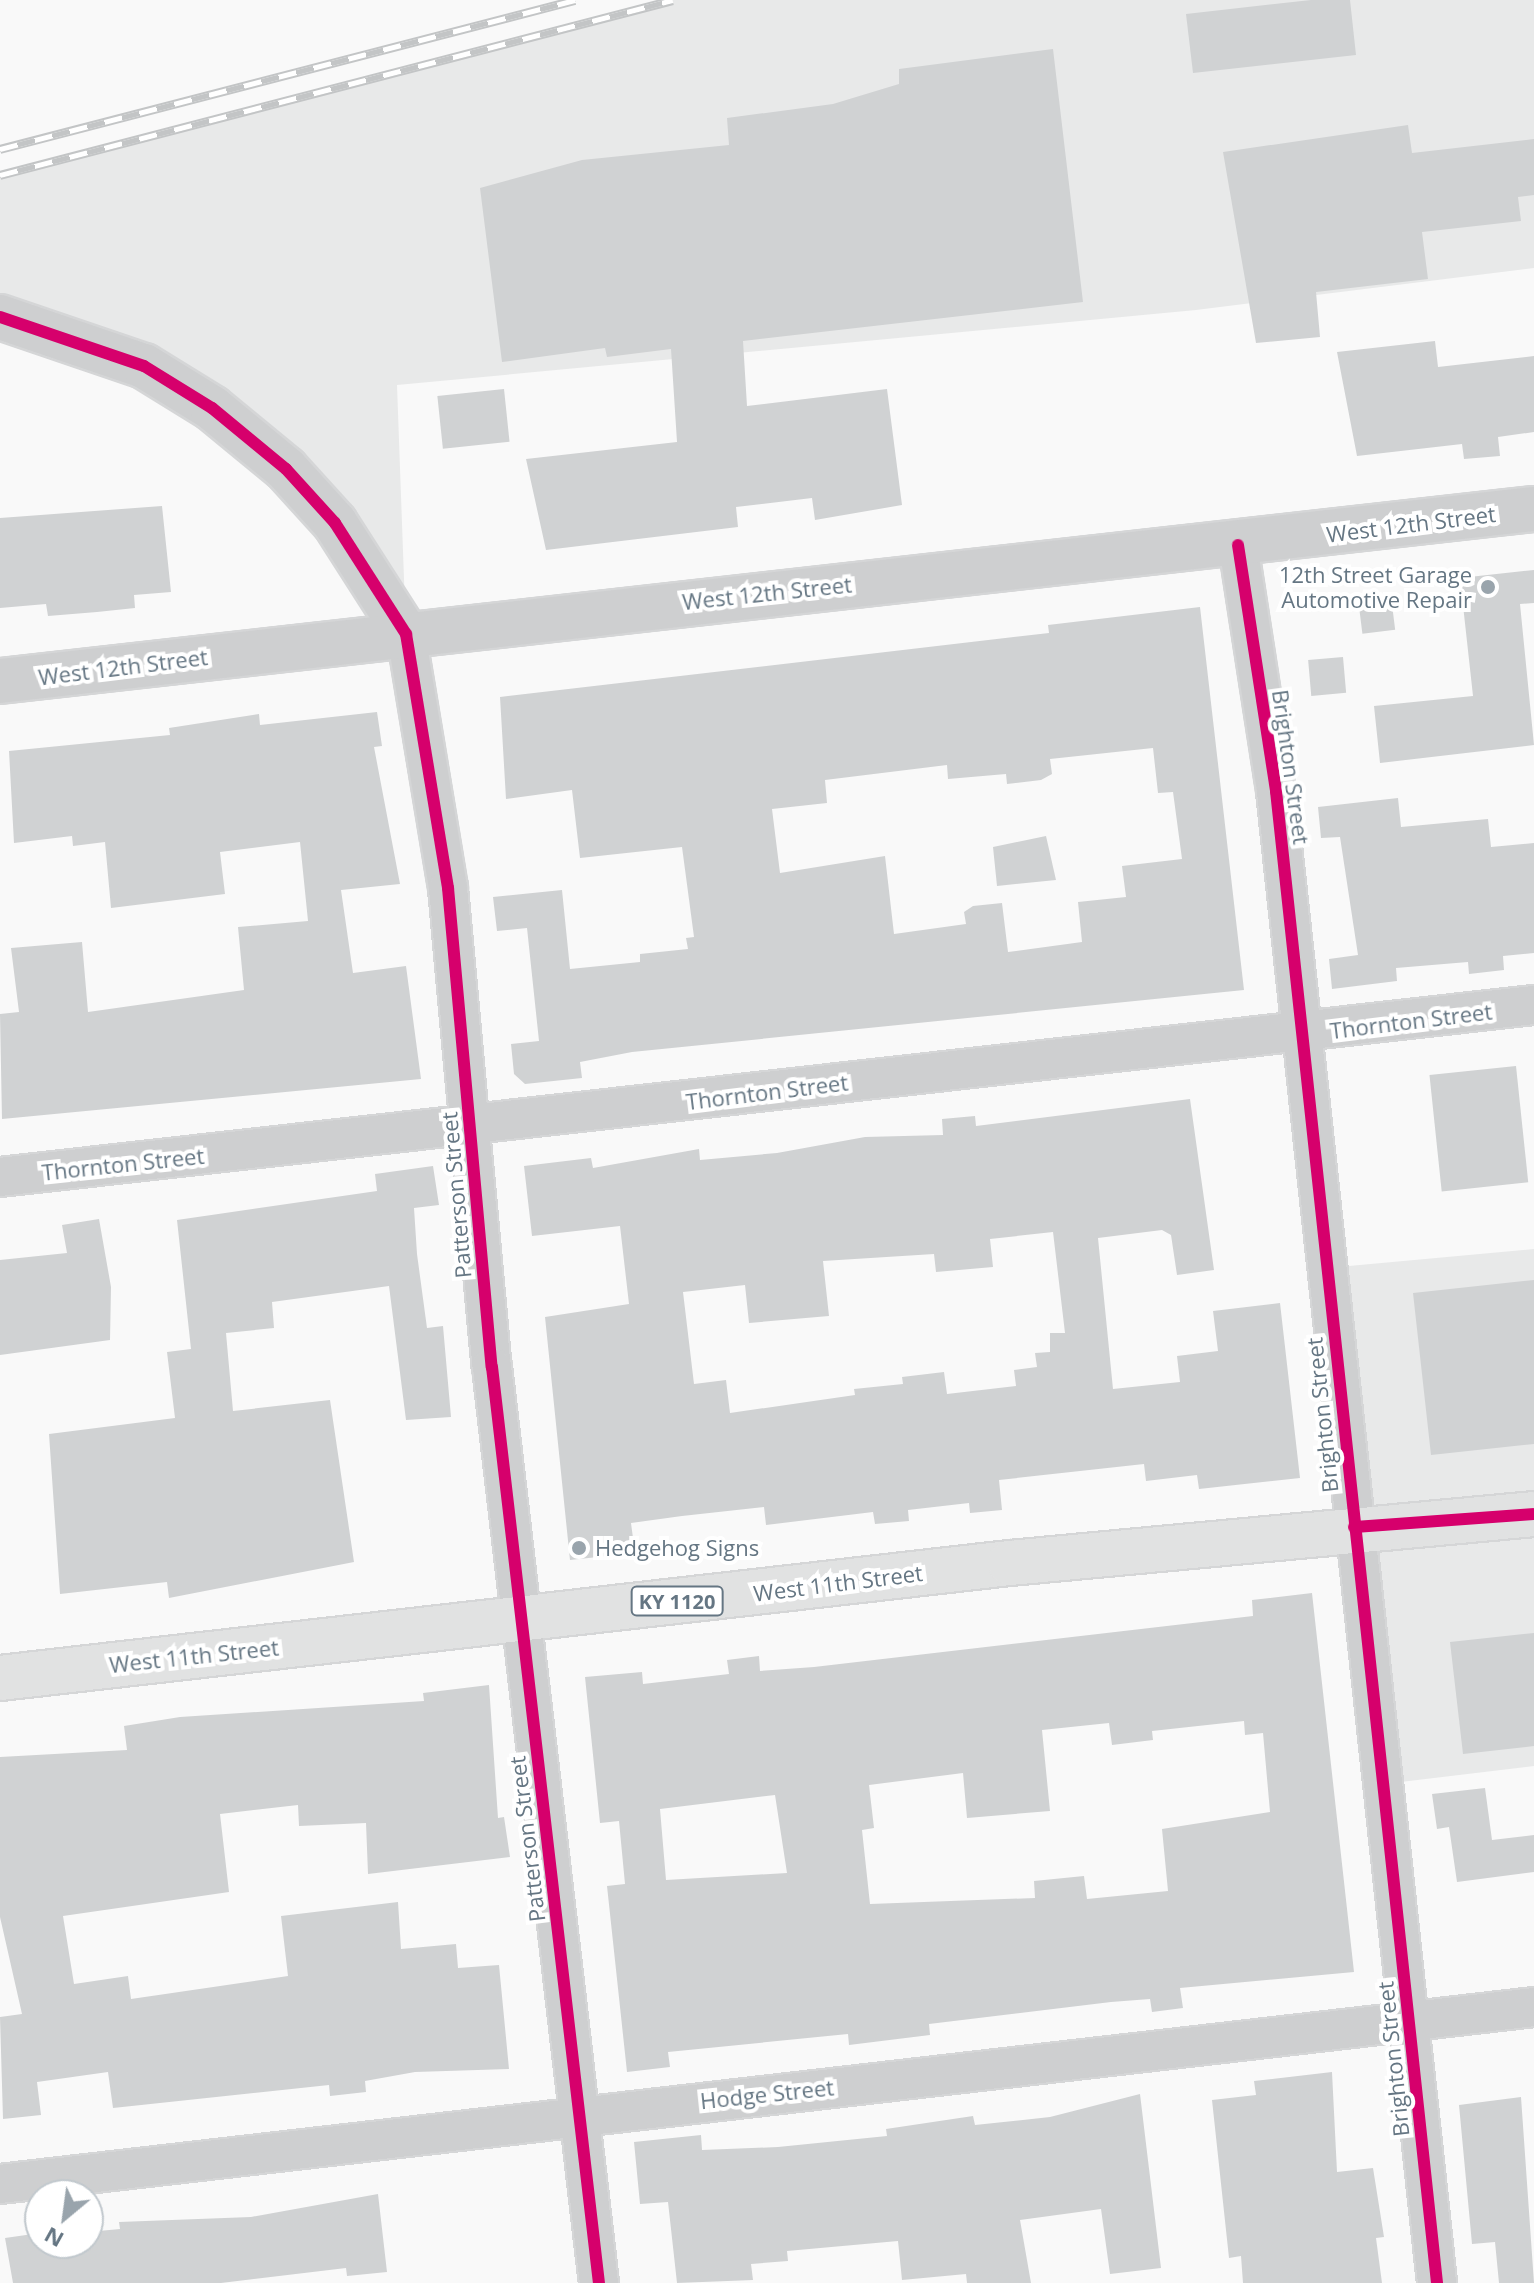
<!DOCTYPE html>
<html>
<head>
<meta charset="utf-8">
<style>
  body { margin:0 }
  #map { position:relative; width:1534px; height:2283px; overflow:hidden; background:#f9f9f9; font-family:"Open Sans",sans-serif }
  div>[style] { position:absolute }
  .built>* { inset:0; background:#e8e9e9 }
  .building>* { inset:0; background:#d0d2d3; transform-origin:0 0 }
  .roads { filter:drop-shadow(2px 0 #d5d6d7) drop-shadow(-2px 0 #d5d6d7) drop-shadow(0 2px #d5d6d7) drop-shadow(0 -2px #d5d6d7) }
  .minor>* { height:38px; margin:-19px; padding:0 19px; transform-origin:19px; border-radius:19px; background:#cecfd0 }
  .tertiary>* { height:44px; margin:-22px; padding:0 22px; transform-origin:22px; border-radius:22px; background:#cecfd0 }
  .primary>* { height:44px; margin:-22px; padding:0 22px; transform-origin:22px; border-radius:22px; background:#e1e2e2 }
  .rail>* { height:9px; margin-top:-4.5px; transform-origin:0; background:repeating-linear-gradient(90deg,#fff 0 18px,#c3c5c6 0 36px); box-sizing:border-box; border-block:2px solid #c3c5c6 }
  .cycleway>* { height:12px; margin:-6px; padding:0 6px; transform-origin:6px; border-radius:6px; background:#d6006c }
  .dots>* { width:22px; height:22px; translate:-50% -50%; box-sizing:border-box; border:4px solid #fff; border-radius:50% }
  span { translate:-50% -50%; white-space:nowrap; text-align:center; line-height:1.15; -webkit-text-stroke:8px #fff; paint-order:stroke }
  .shield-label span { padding:2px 6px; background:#fff; border:2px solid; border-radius:6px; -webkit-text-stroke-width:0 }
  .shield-label { font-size:20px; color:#657683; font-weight:700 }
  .street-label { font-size:22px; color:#657683 }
  .poi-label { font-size:22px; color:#657683 }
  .right { translate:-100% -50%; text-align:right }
  .left { translate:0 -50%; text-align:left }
  .north { position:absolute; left:24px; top:2179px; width:80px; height:80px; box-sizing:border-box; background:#fff; border:2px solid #c1c8cd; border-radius:50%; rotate:209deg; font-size:22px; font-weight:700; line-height:32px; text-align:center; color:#657683 }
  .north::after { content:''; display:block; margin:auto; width:28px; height:36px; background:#99a4ac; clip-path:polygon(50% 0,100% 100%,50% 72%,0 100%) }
</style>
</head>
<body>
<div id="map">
  <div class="built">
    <i style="clip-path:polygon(673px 0,1534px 0,1534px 268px,1196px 310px,397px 385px,406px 634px,212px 408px,0 317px,0 175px)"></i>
    <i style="clip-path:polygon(1534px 1249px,1534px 1766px,1384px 1784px,1327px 1268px)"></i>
  </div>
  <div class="building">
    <i style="clip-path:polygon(1311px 0,1350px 0,1356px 55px,1193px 73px,1186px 14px)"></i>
    <i style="clip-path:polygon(1053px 49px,1083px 302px,743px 341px,747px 406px,887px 389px,902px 505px,815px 520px,812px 498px,736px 507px,738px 527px,546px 550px,526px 459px,677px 442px,671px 349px,607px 357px,605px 348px,502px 362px,480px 188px,582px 160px,729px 145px,727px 118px,833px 104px,899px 84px,899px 69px)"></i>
    <i style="clip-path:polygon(1408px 125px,1412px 153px,1534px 139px,1534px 195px,1518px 197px,1521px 221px,1422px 232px,1428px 279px,1316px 292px,1320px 337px,1256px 343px,1223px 152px)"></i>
    <i style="clip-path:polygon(1435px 341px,1438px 367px,1534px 356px,1534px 432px,1498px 437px,1500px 456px,1464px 459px,1462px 444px,1357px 456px,1337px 352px)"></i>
    <i style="left:504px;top:389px;width:53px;height:67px;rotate:84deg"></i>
    <i style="clip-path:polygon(162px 506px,171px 592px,134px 595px,135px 608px,97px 612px,48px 616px,46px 604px,0 608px,0 518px)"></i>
    <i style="clip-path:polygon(1534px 570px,1534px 603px,1520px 604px,1534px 745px,1380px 763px,1374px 706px,1473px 696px,1460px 578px)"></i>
    <i style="left:1391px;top:596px;width:34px;height:33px;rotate:83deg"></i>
    <i style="clip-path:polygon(evenodd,1200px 607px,1244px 990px,632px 1052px,580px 1062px,582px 1078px,525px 1084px,514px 1074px,511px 1044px,539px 1041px,527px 928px,497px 931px,493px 897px,562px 890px,570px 969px,640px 962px,640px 954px,688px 949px,686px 938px,694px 937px,682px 847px,580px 858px,572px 790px,506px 799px,500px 697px,1049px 633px,1048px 625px,1200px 607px,1153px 748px,1158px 793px,1173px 792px,1182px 859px,1122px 866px,1126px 897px,1078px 902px,1082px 942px,1008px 952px,1002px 903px,973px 906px,964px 912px,966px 924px,894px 934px,885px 856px,780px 873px,772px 809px,827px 803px,825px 780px,947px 765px,948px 779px,1006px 774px,1007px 784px,1041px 780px,1052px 774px,1050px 759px,1153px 748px)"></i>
    <i style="left:1343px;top:657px;width:36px;height:35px;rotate:85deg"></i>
    <i style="clip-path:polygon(377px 712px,382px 746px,374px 747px,400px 884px,341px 890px,353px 973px,406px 966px,421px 1079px,2px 1119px,0 1014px,19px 1012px,11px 948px,82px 942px,88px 1012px,244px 990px,238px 927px,308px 921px,300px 842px,220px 852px,225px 894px,111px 908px,105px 842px,73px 846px,72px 836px,14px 843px,9px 751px,170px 735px,169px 728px,259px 714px,260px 725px)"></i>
    <i style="clip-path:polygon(1398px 798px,1401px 827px,1488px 819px,1491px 847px,1534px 843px,1534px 953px,1503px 956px,1504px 970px,1469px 974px,1468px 962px,1396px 968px,1397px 981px,1332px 989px,1329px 959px,1358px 955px,1340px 837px,1321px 838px,1318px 807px)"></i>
    <i style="clip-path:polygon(1046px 836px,1056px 880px,997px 886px,993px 847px)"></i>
    <i style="left:1516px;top:1066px;width:117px;height:87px;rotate:84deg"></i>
    <i style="clip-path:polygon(evenodd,1190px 1099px,1214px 1270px,1177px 1275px,1171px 1235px,1162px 1230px,1098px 1238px,1113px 1389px,1180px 1382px,1177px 1356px,1218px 1351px,1213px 1311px,1280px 1303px,1300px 1478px,1199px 1489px,1197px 1475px,1146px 1481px,1144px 1464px,999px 1480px,1002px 1510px,970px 1513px,969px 1503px,908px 1510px,909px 1521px,875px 1524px,873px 1512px,766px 1525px,764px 1507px,682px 1516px,631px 1523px,635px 1553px,570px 1560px,545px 1317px,629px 1304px,620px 1226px,532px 1236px,524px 1166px,591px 1158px,593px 1168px,699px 1149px,700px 1160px,777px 1153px,865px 1137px,943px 1135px,942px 1119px,975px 1116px,976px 1126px,1190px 1099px,1053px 1232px,1065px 1333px,1050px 1333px,1050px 1352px,1035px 1353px,1037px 1367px,1014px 1370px,1016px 1386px,947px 1394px,944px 1372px,902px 1377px,903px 1384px,854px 1389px,855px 1395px,730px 1413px,726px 1380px,694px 1384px,683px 1292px,745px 1285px,749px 1323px,829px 1316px,823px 1261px,934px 1254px,936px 1272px,993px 1267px,990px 1239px,1053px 1232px)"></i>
    <i style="clip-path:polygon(433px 1166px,439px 1205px,414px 1208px,417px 1254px,427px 1328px,443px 1326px,451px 1417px,406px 1420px,389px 1286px,272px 1302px,274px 1328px,226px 1333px,233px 1411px,330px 1400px,354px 1562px,169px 1598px,167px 1582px,60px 1594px,49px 1434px,175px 1418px,167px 1352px,191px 1349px,177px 1220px,377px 1191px,375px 1174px)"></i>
    <i style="clip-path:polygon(99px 1219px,111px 1287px,110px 1340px,0 1355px,0 1260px,67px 1253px,62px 1225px)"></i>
    <i style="clip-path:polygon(1534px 1280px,1534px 1444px,1431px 1455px,1413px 1293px)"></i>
    <i style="clip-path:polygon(evenodd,1312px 1593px,1354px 1972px,1180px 1988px,1183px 2008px,1152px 2012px,1150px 1999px,1111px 2002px,929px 2024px,930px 2035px,849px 2045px,848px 2034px,668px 2052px,670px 2067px,627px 2072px,607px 1886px,625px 1884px,619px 1821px,600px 1823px,585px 1677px,642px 1672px,643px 1684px,729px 1674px,727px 1660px,759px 1656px,760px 1671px,814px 1667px,1253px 1616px,1252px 1600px,1312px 1593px,1244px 1721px,1245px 1735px,1263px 1733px,1270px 1812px,1162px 1829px,1168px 1891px,1087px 1899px,1084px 1876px,1034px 1881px,1035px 1898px,870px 1904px,862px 1830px,874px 1828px,869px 1785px,963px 1773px,967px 1818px,1050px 1811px,1042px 1730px,1109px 1723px,1112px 1745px,1153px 1740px,1152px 1731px,1244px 1721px,1312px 1593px,775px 1795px,787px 1873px,666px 1880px,660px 1809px,775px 1795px)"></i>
    <i style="clip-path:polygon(1534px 1633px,1534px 1746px,1463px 1754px,1450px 1642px)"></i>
    <i style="clip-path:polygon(489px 1685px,498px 1818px,504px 1817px,510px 1857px,368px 1874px,366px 1823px,299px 1826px,298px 1805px,220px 1814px,229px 1892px,63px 1916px,74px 1984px,128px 1976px,131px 1999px,288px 1976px,281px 1916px,398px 1902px,401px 1949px,456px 1944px,458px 1968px,499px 1965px,509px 2069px,415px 2072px,365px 2081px,366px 2092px,330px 2096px,329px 2085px,113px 2108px,108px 2072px,37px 2082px,41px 2115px,3px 2119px,0 2017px,22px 2014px,0 1917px,0 1757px,127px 1750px,124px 1726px,180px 1717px,424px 1701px,423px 1693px)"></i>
    <i style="clip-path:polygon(1485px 1788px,1492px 1840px,1534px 1835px,1534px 1872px,1457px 1882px,1449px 1827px,1437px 1829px,1432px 1794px)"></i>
    <i style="clip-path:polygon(1332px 2072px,1337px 2172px,1373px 2168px,1384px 2237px,1376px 2238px,1382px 2283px,1243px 2283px,1241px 2256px,1229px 2258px,1212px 2100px,1256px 2095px,1254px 2081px)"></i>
    <i style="clip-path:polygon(1140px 2094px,1161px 2268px,1110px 2274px,1101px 2209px,1020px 2220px,1031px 2283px,967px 2283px,966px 2274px,902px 2280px,898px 2241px,787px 2251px,788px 2261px,751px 2264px,753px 2280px,677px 2283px,668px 2202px,640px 2204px,634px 2142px,701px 2135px,702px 2150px,778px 2147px,887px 2136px,886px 2129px,973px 2116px,975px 2125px,1050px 2117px)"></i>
    <i style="clip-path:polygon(1521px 2097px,1534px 2283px,1499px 2283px,1495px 2242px,1472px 2244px,1459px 2105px)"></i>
    <i style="clip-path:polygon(378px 2194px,387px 2272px,347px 2276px,346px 2268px,221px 2283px,13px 2283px,5px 2238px,40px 2233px,40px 2243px,88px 2243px,88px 2232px,120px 2229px,119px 2222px,251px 2217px)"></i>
  </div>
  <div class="roads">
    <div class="minor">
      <i style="left:1238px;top:545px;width:249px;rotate:81.2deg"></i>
      <i style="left:1276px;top:791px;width:1501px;rotate:83.84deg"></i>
      <i style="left:406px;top:634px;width:257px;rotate:80.6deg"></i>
      <i style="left:448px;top:888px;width:481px;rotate:84.8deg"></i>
      <i style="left:492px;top:1367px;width:922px;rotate:83.34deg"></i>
      <i style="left:0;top:1177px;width:1544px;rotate:-6.4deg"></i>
      <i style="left:0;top:2184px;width:1544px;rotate:-6.58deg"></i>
    </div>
    <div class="tertiary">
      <i style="left:0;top:317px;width:152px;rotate:18.8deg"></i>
      <i style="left:144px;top:366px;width:80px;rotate:31.7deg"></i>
      <i style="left:212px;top:408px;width:96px;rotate:39.5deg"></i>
      <i style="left:286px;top:469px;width:73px;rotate:47.8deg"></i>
      <i style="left:335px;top:523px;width:132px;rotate:57.4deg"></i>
      <i style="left:0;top:681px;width:1544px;rotate:-6.4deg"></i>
    </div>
    <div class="primary">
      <i style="left:0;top:1678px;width:1017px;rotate:-6.5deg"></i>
      <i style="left:1010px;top:1563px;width:526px;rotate:-5.34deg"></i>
    </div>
  </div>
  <div class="rail">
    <i style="left:0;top:149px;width:594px;rotate:-14.53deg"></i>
    <i style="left:0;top:175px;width:695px;rotate:-14.58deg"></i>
  </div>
  <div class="cycleway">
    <i style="left:0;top:317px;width:152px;rotate:18.8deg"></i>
    <i style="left:144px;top:366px;width:80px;rotate:31.7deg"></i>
    <i style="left:212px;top:408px;width:96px;rotate:39.5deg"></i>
    <i style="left:286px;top:469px;width:73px;rotate:47.8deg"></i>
    <i style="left:335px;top:523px;width:132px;rotate:57.4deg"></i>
    <i style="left:406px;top:634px;width:257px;rotate:80.6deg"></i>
    <i style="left:448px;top:888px;width:481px;rotate:84.8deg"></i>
    <i style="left:492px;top:1367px;width:922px;rotate:83.34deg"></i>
    <i style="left:1238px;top:545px;width:249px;rotate:81.2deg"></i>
    <i style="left:1276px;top:791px;width:1501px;rotate:83.84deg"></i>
    <i style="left:1354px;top:1527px;width:180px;rotate:-4.1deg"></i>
  </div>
  <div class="dots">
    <i style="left:1488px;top:587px;background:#99a4ac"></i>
    <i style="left:579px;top:1548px;background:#99a4ac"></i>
  </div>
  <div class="shield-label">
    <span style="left:677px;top:1601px">KY 1120</span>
  </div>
  <div class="street-label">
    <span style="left:1411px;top:524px;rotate:-7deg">West 12th Street</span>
    <span style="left:767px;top:593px;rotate:-6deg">West 12th Street</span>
    <span style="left:123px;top:667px;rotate:-7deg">West 12th Street</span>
    <span style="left:1291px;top:767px;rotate:82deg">Brighton Street</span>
    <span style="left:1411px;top:1021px;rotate:-7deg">Thornton Street</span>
    <span style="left:767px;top:1092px;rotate:-7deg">Thornton Street</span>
    <span style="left:123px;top:1164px;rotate:-6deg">Thornton Street</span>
    <span style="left:456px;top:1195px;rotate:-95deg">Patterson Street</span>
    <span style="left:1322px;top:1415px;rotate:-96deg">Brighton Street</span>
    <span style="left:838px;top:1583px;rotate:-7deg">West 11th Street</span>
    <span style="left:194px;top:1656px;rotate:-6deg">West 11th Street</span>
    <span style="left:527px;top:1839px;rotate:-97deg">Patterson Street</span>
    <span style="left:1393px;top:2059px;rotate:-96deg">Brighton Street</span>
    <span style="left:767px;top:2094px;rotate:-6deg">Hodge Street</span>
  </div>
  <div class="poi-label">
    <span class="right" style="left:1472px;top:587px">12th Street Garage<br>Automotive Repair</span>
    <span class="left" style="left:595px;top:1548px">Hedgehog Signs</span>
  </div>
  <div class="north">N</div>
</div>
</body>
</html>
